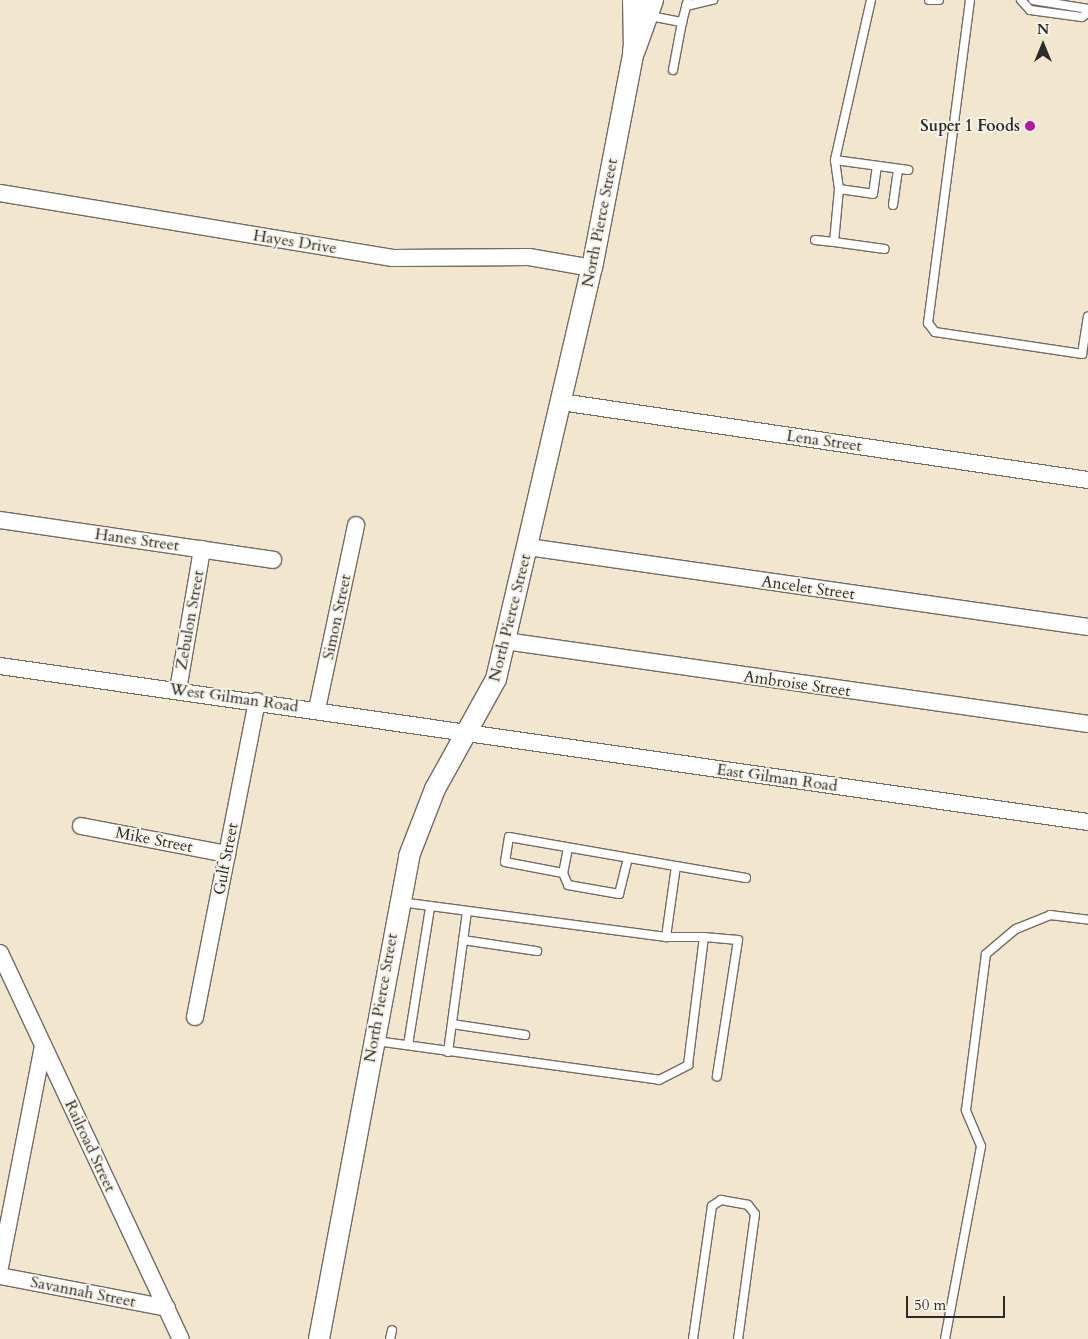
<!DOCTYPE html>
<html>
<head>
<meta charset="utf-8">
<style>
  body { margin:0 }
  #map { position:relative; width:1088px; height:1339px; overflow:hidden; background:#f3e6cf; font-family:Cardo,serif }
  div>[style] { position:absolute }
  .roads { filter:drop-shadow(1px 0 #716c64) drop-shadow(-1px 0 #716c64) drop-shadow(0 1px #716c64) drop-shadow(0 -1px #716c64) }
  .service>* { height:8px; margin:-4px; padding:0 4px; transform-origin:4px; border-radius:4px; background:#fff }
  .minor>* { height:16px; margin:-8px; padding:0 8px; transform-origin:8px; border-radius:8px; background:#fff }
  .tertiary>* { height:20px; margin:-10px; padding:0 10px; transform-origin:10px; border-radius:10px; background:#fff }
  .secondary>* { height:22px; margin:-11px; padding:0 11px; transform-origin:11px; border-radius:11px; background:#fff }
  .dots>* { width:14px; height:14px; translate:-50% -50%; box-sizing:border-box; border:2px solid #f7f3e8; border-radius:50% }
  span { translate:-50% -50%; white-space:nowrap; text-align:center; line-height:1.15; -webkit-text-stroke:4px #f7f3e8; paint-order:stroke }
  .poi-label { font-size:16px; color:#2b2b2b; font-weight:700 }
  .right { translate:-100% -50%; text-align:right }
  .street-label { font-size:16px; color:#2b2b2b }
  .north { position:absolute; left:1018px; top:20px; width:50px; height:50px; -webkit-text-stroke:4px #f7f3e8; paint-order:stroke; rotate:0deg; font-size:14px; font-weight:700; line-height:20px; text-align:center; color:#2b2b2b }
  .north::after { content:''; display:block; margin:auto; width:18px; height:22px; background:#2b2b2b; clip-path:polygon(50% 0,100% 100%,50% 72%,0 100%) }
  .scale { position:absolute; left:906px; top:1296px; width:99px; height:22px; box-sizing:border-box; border:2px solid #2b2b2b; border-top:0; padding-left:6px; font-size:15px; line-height:18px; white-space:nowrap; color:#2b2b2b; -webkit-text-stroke:4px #f7f3e8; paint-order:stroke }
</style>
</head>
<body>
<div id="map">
  <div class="roads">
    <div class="service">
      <i style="left:871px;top:0;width:164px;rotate:102.7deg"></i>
      <i style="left:835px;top:160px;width:74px;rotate:7.8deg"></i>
      <i style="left:929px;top:0;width:10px"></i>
      <i style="left:970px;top:0;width:326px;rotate:97.4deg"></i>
      <i style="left:928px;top:323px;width:11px;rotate:52deg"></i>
      <i style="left:935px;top:332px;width:149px;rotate:8.5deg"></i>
      <i style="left:1082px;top:354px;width:38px;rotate:-81deg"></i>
      <i style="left:1021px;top:0;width:13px;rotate:48deg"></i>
      <i style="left:1030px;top:10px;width:52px;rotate:7.7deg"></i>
      <i style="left:1082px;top:17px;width:7px;rotate:-34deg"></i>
      <i style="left:1033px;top:0;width:56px;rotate:9.3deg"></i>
      <i style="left:686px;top:6px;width:28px;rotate:-13deg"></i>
      <i style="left:650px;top:16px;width:33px;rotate:11deg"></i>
      <i style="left:682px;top:22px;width:23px;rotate:-75deg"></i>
      <i style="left:673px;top:70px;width:49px;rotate:-79.4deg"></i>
      <i style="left:839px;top:189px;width:34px;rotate:8deg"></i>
      <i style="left:873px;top:194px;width:28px;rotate:-82deg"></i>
      <i style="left:893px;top:205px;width:36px;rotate:-82deg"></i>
      <i style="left:815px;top:240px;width:19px;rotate:6deg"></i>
      <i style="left:834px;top:242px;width:53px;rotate:-84.6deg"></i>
      <i style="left:839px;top:189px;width:29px;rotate:-98deg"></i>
      <i style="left:834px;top:242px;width:51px;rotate:7.8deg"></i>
      <i style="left:568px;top:848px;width:25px;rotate:101deg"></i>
      <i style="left:563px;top:873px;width:59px;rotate:-169.3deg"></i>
      <i style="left:505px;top:862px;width:25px;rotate:-81deg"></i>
      <i style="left:509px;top:837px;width:169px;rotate:9.9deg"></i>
      <i style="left:676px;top:866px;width:72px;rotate:98deg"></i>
      <i style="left:676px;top:866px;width:71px;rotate:9.7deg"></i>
      <i style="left:563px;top:873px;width:13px;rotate:67deg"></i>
      <i style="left:568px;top:885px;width:52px;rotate:10deg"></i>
      <i style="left:619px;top:894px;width:37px;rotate:-76deg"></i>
      <i style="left:704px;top:937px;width:34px;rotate:5deg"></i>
      <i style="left:738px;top:940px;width:138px;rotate:98.8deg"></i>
      <i style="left:463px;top:940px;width:75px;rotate:8.5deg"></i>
      <i style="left:452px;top:1024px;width:74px;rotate:8.6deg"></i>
      <i style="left:376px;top:1041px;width:286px;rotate:7.8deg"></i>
      <i style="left:659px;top:1080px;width:33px;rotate:-27deg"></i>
      <i style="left:688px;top:1065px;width:129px;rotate:-82.9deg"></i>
      <i style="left:704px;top:937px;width:38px;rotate:180deg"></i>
      <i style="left:666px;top:937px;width:268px;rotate:-172.5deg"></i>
      <i style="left:408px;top:1045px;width:140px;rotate:-80.9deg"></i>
      <i style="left:448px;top:1052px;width:141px;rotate:-82.3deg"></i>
      <i style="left:390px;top:1339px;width:9px;rotate:-77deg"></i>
      <i style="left:693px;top:1339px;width:134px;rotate:-81.9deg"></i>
      <i style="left:712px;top:1206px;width:11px;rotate:-34deg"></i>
      <i style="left:721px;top:1200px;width:27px;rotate:10deg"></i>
      <i style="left:748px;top:1205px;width:11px;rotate:52deg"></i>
      <i style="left:755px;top:1214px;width:126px;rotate:97.7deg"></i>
      <i style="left:945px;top:1339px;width:196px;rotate:-79.4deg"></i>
      <i style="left:981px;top:1146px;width:39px;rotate:-113deg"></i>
      <i style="left:966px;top:1110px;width:157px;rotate:-82.7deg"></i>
      <i style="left:986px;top:954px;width:39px;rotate:-40deg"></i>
      <i style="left:1016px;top:929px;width:37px;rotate:-22deg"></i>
      <i style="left:1050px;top:915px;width:38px;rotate:7deg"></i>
    </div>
    <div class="minor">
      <i style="left:0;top:193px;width:398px;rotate:9.4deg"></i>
      <i style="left:393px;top:258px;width:136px;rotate:-0.4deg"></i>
      <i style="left:529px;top:257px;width:64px;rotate:9.9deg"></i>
      <i style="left:561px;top:402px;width:533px;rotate:8.42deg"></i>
      <i style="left:0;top:520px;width:276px;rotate:8.3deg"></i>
      <i style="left:528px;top:547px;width:566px;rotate:8.13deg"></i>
      <i style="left:505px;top:641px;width:589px;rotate:8.1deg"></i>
      <i style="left:0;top:666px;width:1099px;rotate:8.16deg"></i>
      <i style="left:178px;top:690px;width:143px;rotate:-80.3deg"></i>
      <i style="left:317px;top:709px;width:188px;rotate:-78deg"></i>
      <i style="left:81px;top:826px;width:149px;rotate:10.9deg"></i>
      <i style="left:0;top:953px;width:426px;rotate:64.9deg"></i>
      <i style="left:195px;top:1017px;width:322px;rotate:-78.9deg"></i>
      <i style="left:0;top:1267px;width:226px;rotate:-79deg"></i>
      <i style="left:0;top:1276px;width:170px;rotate:10.8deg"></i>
    </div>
    <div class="tertiary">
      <i style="left:319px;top:1339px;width:491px;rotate:-79.4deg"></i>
      <i style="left:409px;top:856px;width:72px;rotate:-68.8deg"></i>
      <i style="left:435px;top:789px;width:126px;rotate:-61deg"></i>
      <i style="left:496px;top:679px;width:422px;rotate:-76.9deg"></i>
      <i style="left:592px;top:268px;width:222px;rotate:-79.1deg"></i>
      <i style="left:634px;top:50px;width:50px;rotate:-91.1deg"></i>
    </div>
    <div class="secondary">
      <i style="left:634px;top:50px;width:53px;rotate:-70.2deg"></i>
    </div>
  </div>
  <div class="dots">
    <i style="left:1030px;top:126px;background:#b5179e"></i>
  </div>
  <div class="poi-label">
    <span class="right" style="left:1020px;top:126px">Super 1 Foods</span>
  </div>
  <div class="street-label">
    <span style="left:600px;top:223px;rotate:-79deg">North Pierce Street</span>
    <span style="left:295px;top:242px;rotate:9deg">Hayes Drive</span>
    <span style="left:824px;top:441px;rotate:8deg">Lena Street</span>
    <span style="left:137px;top:540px;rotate:8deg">Hanes Street</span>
    <span style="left:808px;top:588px;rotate:8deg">Ancelet Street</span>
    <span style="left:337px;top:617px;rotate:-78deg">Simon Street</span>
    <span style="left:510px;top:618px;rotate:-76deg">North Pierce Street</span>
    <span style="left:190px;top:620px;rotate:-80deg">Zebulon Street</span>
    <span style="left:797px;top:684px;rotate:8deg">Ambroise Street</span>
    <span style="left:234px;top:698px;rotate:8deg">West Gilman Road</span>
    <span style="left:777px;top:778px;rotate:8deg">East Gilman Road</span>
    <span style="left:154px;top:840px;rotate:11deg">Mike Street</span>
    <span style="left:226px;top:859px;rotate:-79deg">Gulf Street</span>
    <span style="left:381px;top:998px;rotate:-80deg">North Pierce Street</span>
    <span style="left:90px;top:1146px;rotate:65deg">Railroad Street</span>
    <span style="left:83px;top:1292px;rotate:11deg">Savannah Street</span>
  </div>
  <div class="north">N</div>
  <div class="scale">50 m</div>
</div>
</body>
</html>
